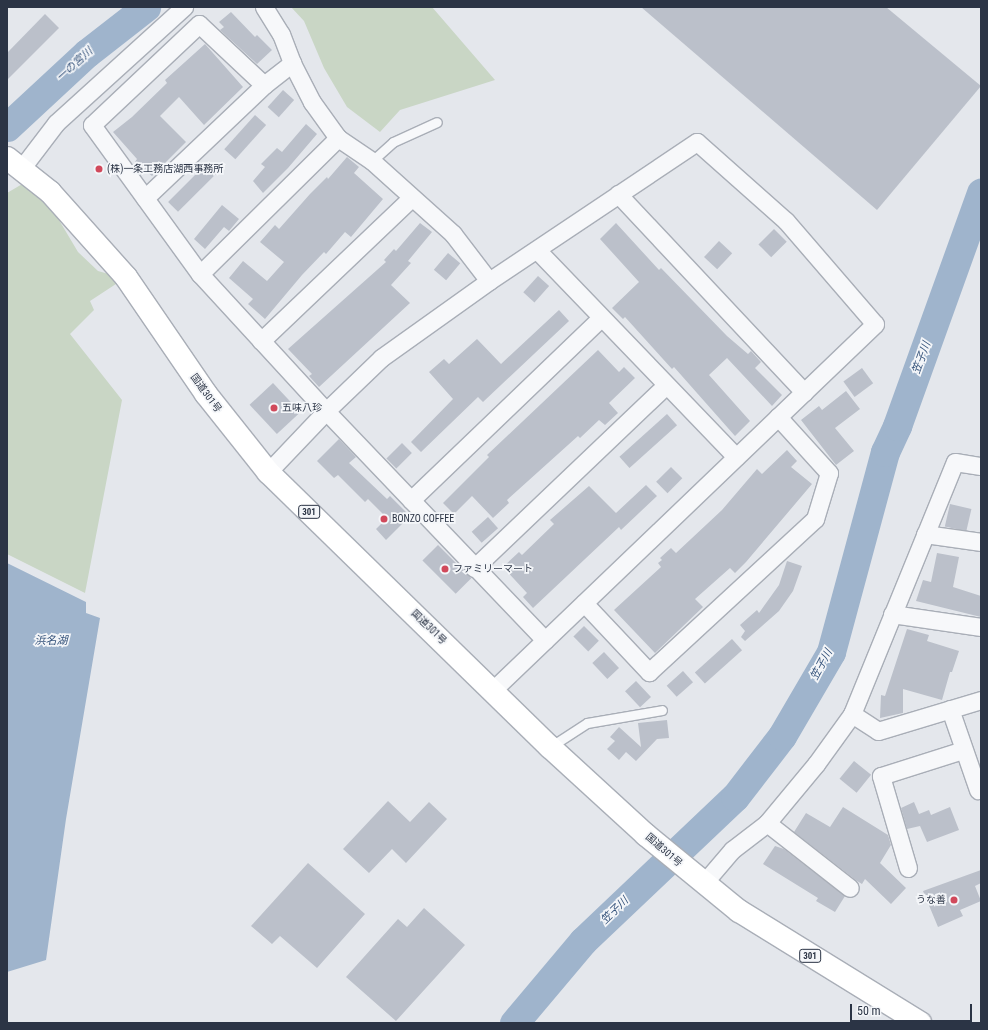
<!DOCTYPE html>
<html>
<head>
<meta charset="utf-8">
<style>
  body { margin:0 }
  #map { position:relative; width:988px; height:1030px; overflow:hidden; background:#e4e7ec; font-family:"Roboto Condensed","Noto Sans JP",sans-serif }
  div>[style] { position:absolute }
  .green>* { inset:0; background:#c9d6c5 }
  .water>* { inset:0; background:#9fb4cc }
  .river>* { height:29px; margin:-14.5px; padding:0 14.5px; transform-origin:14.5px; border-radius:14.5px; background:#9fb4cc }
  .building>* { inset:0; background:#bbc0ca; transform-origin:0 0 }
  .roads { filter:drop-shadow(1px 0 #a9aeb7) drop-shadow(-1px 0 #a9aeb7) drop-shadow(0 1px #a9aeb7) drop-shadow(0 -1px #a9aeb7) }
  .service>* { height:9px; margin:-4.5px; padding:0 4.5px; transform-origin:4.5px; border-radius:4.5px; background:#f7f8fa }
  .minor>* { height:17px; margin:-8.5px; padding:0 8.5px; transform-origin:8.5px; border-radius:8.5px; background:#f7f8fa }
  .trunk>* { height:22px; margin:-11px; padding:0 11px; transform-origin:11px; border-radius:11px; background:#fff }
  .dots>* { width:11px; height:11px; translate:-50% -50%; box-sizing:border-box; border:2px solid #f4f6f9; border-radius:50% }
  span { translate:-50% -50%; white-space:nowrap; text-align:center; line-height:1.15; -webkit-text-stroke:3.5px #f4f6f9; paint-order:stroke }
  .shield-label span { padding:1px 3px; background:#f4f6f9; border:1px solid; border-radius:3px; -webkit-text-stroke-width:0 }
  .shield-label { font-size:9px; color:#2b3445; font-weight:700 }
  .poi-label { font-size:10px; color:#2b3445 }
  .left { translate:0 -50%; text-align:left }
  .right { translate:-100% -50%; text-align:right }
  .street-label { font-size:10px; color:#2b3445 }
  .water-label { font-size:11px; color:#34527a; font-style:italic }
  .frame { position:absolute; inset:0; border:8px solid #2b3445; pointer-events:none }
  .scale { position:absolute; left:850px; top:1004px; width:122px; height:18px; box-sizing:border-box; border:2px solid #2b3445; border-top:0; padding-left:5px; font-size:12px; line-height:14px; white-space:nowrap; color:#2b3445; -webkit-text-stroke:3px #f4f6f9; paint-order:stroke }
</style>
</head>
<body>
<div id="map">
  <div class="green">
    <i style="clip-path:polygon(291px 7px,432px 7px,495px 80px,400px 110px,380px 132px,347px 107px,324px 68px,304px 21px)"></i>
    <i style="clip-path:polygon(24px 183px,56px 215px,78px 252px,98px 271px,112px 275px,119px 282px,90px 301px,94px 310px,70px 334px,122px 400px,85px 593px,7px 554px,7px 193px)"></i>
  </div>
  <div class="water">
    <i style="clip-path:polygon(7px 563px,86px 602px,86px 613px,100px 618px,66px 819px,46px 960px,7px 972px)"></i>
  </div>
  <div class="river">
    <i style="left:7px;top:127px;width:109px;rotate:-42.8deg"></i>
    <i style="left:87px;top:53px;width:75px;rotate:-37.9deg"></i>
    <i style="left:514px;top:1023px;width:107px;rotate:-49.9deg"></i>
    <i style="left:583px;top:941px;width:209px;rotate:-43.5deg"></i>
    <i style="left:735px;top:797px;width:77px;rotate:-52.4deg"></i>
    <i style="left:782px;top:736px;width:97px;rotate:-59.7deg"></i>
    <i style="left:831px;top:652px;width:207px;rotate:-74.9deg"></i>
    <i style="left:885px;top:452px;width:29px;rotate:-65deg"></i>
    <i style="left:897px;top:426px;width:248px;rotate:-70.2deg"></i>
  </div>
  <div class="building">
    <i style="clip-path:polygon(641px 7px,886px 7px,981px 86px,877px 210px)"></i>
    <i style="clip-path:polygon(231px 12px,255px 37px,257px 35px,272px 50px,257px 64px,220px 30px,224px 27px,219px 22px)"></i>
    <i style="clip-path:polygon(45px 14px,59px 28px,7px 80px,7px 53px)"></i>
    <i style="clip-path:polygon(205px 44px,243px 87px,204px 125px,179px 97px,160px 116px,186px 142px,152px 176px,135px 162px,137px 159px,113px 132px,132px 117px,167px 83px,165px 80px)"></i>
    <i style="left:283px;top:90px;width:15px;height:23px;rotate:42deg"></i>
    <i style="left:255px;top:115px;width:15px;height:46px;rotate:42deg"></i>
    <i style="clip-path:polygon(306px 124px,317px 134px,288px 168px,263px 193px,253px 181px,265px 167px,261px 164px,277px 148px,282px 152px)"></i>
    <i style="clip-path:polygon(347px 157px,359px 167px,354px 173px,383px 199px,351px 237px,345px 232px,326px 254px,324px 252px,302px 275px,265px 319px,248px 304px,253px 299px,229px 278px,243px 261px,267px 281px,284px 262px,260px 242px,275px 225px,279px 229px,310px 194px,327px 177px,328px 179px)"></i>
    <i style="left:207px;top:163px;width:14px;height:55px;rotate:45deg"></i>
    <i style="clip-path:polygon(222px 205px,239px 219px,229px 231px,224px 227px,205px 249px,194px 239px)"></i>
    <i style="clip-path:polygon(420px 223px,432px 232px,408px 261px,411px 263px,391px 285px,410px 303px,319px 387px,309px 376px,312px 374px,288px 349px,386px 262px,384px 260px,394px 249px,396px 251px)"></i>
    <i style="clip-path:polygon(616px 223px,659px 270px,661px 268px,727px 336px,748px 354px,751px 351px,761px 362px,755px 368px,782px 395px,772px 406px,727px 358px,709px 375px,750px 421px,735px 436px,674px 367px,672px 369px,625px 317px,623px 319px,612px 308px,639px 282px,600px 239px)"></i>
    <i style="left:774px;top:229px;width:18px;height:22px;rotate:45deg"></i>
    <i style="left:719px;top:241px;width:18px;height:22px;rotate:43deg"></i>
    <i style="left:448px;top:253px;width:16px;height:22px;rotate:40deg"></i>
    <i style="left:538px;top:276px;width:15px;height:22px;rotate:42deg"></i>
    <i style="clip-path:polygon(559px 310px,569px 321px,483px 402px,478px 397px,421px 452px,411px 442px,453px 399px,429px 372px,444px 359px,449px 364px,477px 339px,501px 364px)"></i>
    <i style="clip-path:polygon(598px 350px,619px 372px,624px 367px,635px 378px,609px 403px,618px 413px,605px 425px,599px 420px,580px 438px,578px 436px,507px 500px,509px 503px,493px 518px,472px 496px,454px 514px,443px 503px,489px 457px,487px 455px)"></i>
    <i style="left:862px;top:368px;width:19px;height:23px;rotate:54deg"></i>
    <i style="left:273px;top:383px;width:40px;height:32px;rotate:47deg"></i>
    <i style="clip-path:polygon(846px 391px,860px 409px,835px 428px,854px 451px,836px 465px,801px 420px,819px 406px,822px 410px)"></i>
    <i style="left:667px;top:414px;width:15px;height:64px;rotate:48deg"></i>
    <i style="clip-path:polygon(339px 439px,356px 457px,349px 463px,387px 499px,390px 496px,410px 516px,386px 540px,376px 529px,387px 518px,368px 499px,365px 502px,338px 475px,334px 478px,317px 461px)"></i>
    <i style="left:402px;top:443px;width:14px;height:22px;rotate:45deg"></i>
    <i style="clip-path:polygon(787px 450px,797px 461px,791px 467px,812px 484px,746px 562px,735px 573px,730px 568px,695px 599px,703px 607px,655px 653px,614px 610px,661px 567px,658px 563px,662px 560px,660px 558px,671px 548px,676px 553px,722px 510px,757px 469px,762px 474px)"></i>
    <i style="left:671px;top:467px;width:16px;height:21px;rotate:45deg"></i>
    <i style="clip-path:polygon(646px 485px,657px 496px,621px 530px,619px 527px,533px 608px,523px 597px,527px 593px,503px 567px,519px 552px,522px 555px,554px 524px,550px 520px,589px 486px,616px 513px)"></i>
    <i style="left:950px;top:504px;width:22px;height:23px;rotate:13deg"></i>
    <i style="left:488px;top:517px;width:15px;height:22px;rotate:48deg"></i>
    <i style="left:438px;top:545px;width:47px;height:22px;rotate:45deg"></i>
    <i style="clip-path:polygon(937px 553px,959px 557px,953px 587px,981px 596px,981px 617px,916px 601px,923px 580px,931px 582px)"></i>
    <i style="clip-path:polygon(787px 561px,802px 566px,793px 591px,779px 611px,745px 641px,741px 637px,745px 631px,740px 625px,757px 610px,759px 613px,779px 585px)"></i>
    <i style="left:584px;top:626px;width:21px;height:15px;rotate:45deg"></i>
    <i style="clip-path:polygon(907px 629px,929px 635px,927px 641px,959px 651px,952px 672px,950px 672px,942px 700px,903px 689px,903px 713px,880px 718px,881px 695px,885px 696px)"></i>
    <i style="left:732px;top:639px;width:15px;height:50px;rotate:48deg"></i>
    <i style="left:604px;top:652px;width:22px;height:16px;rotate:47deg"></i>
    <i style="left:683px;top:671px;width:15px;height:22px;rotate:48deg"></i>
    <i style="left:636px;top:681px;width:22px;height:15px;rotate:47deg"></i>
    <i style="clip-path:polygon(667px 720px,669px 738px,657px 739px,636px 761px,626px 752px,619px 760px,607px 749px,615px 741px,610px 737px,619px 727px,641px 747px,638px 723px)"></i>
    <i style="left:854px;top:761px;width:22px;height:23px;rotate:39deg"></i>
    <i style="clip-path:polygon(388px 801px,410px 822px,429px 802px,447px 819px,406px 863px,392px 849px,369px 873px,343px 849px)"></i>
    <i style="clip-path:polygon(914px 802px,919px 814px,929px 810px,931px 815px,950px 807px,959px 830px,927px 842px,920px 826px,907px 829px,901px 808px)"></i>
    <i style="clip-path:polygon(843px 807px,888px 835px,891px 845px,880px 863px,906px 888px,891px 904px,865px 879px,862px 884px,857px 881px,794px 832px,806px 813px,830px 827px)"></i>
    <i style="clip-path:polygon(775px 846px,784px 849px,845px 896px,835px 912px,816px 901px,818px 898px,763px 864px)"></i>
    <i style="clip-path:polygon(308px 863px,365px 914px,317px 968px,280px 936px,272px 944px,251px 926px)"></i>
    <i style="clip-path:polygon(981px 870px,981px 883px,975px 886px,981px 901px,960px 910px,963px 916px,938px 927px,923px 891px)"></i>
    <i style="clip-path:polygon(424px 908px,465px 945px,396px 1021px,346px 977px,398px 919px,407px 927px)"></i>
  </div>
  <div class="roads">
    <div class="service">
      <i style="left:372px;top:161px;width:28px;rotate:-42deg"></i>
      <i style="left:393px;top:142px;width:48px;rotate:-24.4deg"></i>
      <i style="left:550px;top:747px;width:44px;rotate:-33deg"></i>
      <i style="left:587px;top:723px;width:76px;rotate:-9.8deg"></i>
    </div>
    <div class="minor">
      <i style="left:264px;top:7px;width:32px;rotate:58deg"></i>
      <i style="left:281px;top:34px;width:31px;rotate:69deg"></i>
      <i style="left:292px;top:63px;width:44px;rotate:62.9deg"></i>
      <i style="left:312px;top:102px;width:44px;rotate:54.2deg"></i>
      <i style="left:338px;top:138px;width:41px;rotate:34.1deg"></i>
      <i style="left:372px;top:161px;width:109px;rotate:42deg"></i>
      <i style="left:453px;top:234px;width:59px;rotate:52.5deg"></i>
      <i style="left:264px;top:85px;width:89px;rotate:-136.8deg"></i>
      <i style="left:199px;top:24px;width:147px;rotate:136.7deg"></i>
      <i style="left:92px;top:125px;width:184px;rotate:54.1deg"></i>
      <i style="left:200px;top:274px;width:186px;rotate:47.4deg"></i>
      <i style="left:326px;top:411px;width:317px;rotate:46.3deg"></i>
      <i style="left:21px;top:169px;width:58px;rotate:-52.7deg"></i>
      <i style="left:56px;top:123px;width:173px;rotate:-42.2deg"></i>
      <i style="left:618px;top:194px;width:272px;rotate:46.8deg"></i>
      <i style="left:145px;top:198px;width:164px;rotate:-43.5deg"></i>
      <i style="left:264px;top:85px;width:36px;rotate:-38deg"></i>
      <i style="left:537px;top:250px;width:287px;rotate:46.1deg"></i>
      <i style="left:200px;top:274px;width:194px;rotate:-44.6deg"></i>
      <i style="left:261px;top:341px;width:207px;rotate:-43.6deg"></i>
      <i style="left:268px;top:472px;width:84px;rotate:-46.4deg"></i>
      <i style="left:326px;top:411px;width:76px;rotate:-43.9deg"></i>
      <i style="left:381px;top:358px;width:133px;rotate:-35.5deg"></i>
      <i style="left:489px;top:281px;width:250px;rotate:-33.8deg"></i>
      <i style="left:697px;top:142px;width:119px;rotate:41.6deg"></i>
      <i style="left:786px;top:221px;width:136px;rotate:49.2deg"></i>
      <i style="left:875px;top:324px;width:529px;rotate:136.23deg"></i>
      <i style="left:411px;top:500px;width:263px;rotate:-43.8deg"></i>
      <i style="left:925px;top:534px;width:57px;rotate:8.1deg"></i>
      <i style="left:474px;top:568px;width:265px;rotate:-43.6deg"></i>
      <i style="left:584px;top:603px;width:95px;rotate:46.7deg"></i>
      <i style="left:649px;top:672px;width:226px;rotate:-42.7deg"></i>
      <i style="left:815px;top:519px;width:48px;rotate:-73.1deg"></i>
      <i style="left:829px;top:473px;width:76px;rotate:-132.3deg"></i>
      <i style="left:892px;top:614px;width:90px;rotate:8.3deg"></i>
      <i style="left:950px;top:709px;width:86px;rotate:70.9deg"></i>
      <i style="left:852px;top:714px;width:31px;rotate:33deg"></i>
      <i style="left:878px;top:731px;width:108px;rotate:-16.8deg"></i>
      <i style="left:767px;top:823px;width:105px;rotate:38.1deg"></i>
      <i style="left:908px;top:868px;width:96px;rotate:-106.4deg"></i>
      <i style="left:881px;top:776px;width:86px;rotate:-17.6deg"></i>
      <i style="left:703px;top:884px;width:45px;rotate:-49.5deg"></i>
      <i style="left:732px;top:850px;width:44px;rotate:-37.6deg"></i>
      <i style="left:767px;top:823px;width:77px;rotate:-50.3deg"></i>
      <i style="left:816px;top:764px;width:62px;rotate:-54.2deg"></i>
      <i style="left:852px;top:714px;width:272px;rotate:-67.8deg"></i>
      <i style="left:955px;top:462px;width:26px;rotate:9deg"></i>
    </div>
    <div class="trunk">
      <i style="left:7px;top:158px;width:55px;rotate:38.3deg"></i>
      <i style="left:50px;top:192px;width:114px;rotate:48.2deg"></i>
      <i style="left:126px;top:277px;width:142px;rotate:55.6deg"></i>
      <i style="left:206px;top:394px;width:100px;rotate:51.5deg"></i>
      <i style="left:268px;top:472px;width:394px;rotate:44.3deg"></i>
      <i style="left:550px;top:747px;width:130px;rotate:42.5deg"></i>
      <i style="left:646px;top:835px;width:120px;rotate:39.3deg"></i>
      <i style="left:739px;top:911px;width:213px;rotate:31.7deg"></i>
    </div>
  </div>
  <div class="dots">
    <i style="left:99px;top:169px;background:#d1495b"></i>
    <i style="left:274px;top:408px;background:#d1495b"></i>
    <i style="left:384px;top:519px;background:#d1495b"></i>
    <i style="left:445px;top:569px;background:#d1495b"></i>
    <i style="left:954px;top:900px;background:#d1495b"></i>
  </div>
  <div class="shield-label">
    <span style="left:309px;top:512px">301</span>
    <span style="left:810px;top:956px">301</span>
  </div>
  <div class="poi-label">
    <span class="left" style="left:107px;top:169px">(株)一条工務店湖西事務所</span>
    <span class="left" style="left:282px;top:408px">五味八珍</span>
    <span class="left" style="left:392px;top:519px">BONZO COFFEE</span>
    <span class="left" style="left:453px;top:569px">ファミリーマート</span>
    <span class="right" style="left:946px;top:900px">うな善</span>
  </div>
  <div class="street-label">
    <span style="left:206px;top:393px;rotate:54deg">国道301号</span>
    <span style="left:429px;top:627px;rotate:44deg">国道301号</span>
    <span style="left:664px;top:850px;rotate:41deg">国道301号</span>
  </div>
  <div class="water-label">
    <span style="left:75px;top:65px;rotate:-42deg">一の宮川</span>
    <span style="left:922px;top:358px;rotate:-70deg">笠子川</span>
    <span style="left:51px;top:641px">浜名湖</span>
    <span style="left:822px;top:665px;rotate:-62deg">笠子川</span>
    <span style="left:615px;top:911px;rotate:-44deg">笠子川</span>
  </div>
  <div class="frame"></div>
  <div class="scale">50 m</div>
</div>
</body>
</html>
